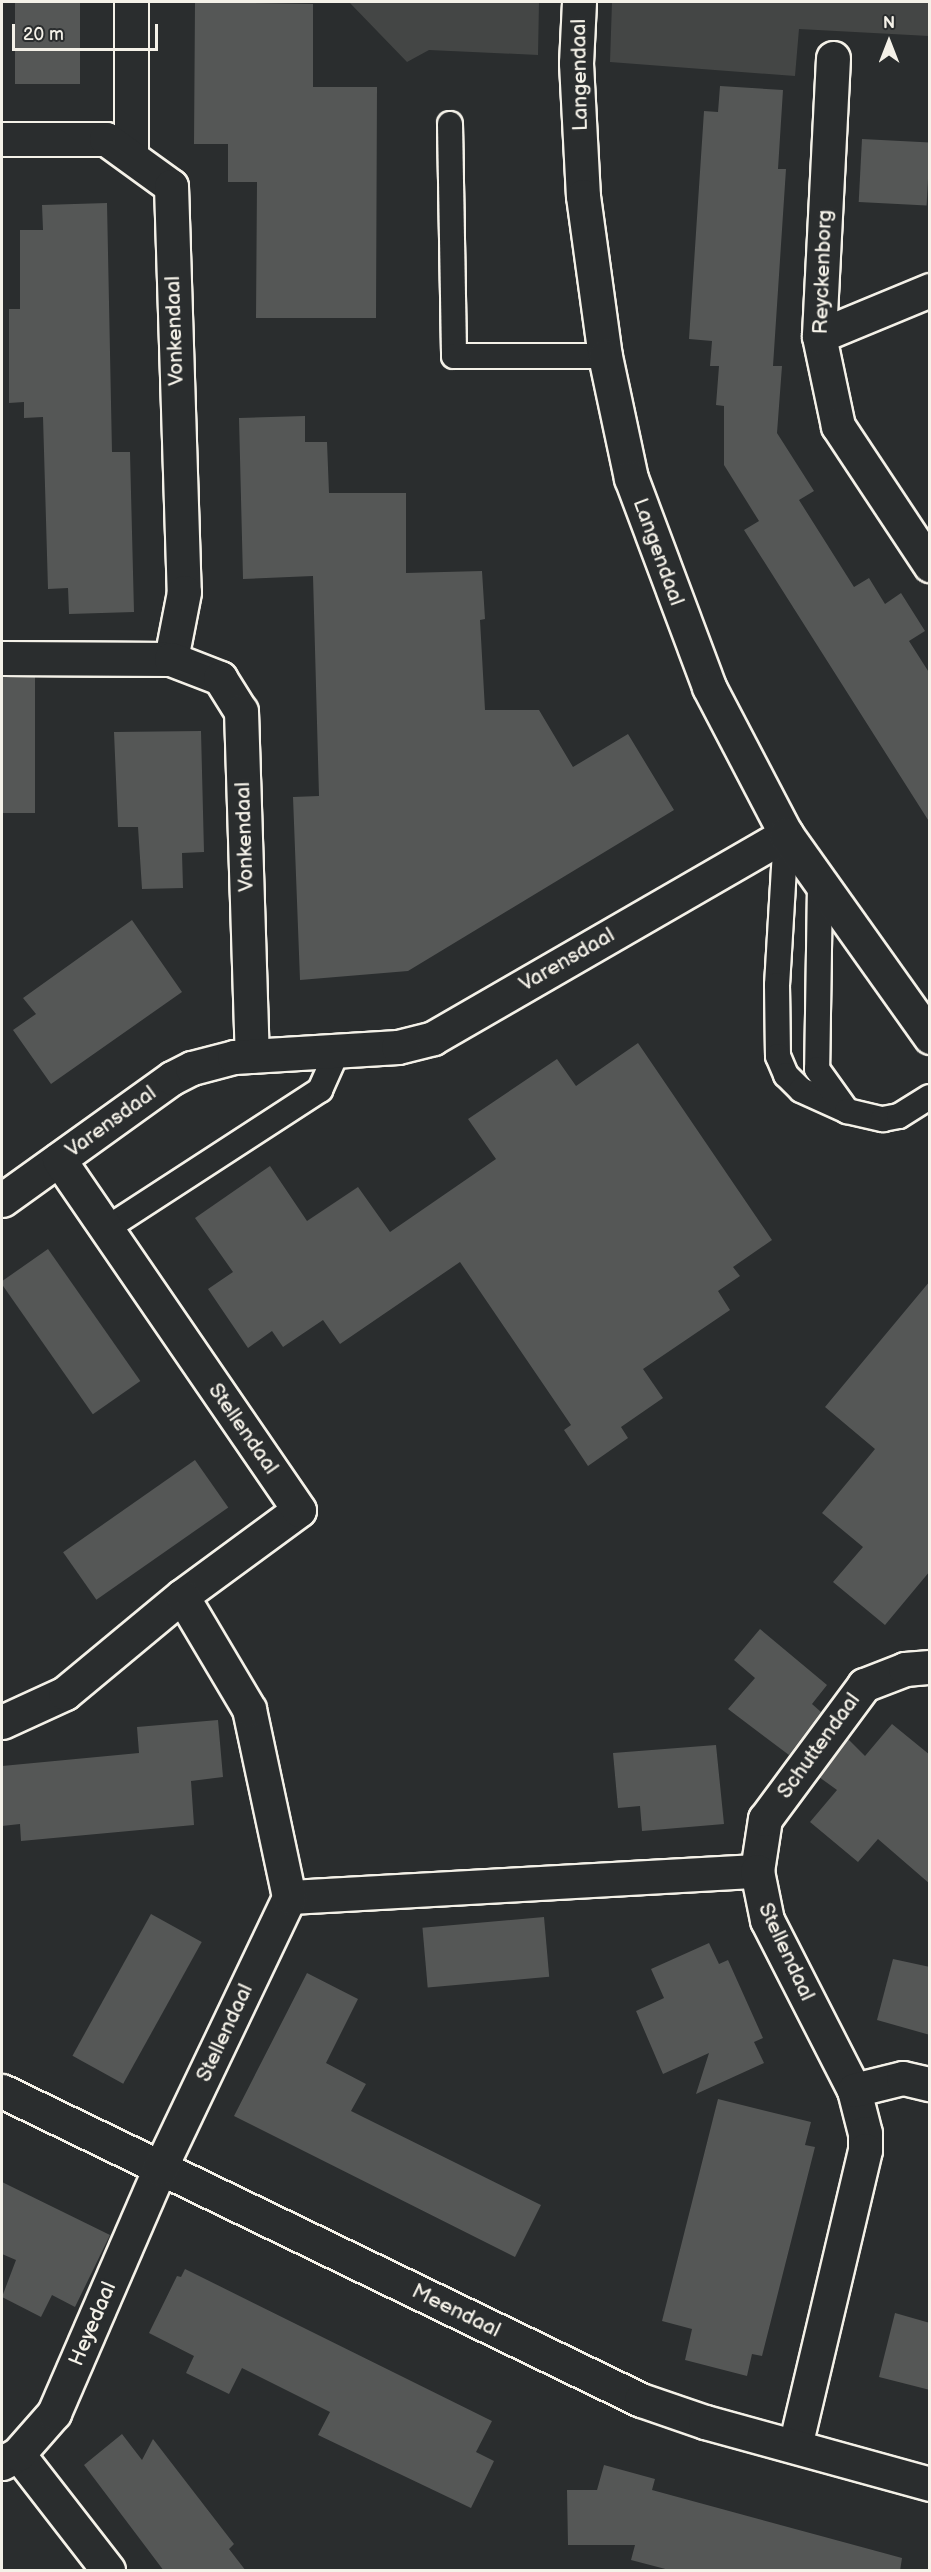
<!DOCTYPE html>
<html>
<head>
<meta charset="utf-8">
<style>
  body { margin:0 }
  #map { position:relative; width:931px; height:2572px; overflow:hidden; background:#2a2d2e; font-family:"Balsamiq Sans",sans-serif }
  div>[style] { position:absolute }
  .green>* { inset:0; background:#444645 }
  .building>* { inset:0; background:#555756; transform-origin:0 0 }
  .roads { filter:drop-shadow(2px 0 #f4f1e8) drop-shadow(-2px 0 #f4f1e8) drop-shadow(0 2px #f4f1e8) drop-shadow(0 -2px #f4f1e8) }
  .service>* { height:24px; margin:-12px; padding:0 12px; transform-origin:12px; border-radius:12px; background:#2a2d2e }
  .minor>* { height:33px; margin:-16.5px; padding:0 16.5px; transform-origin:16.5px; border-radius:16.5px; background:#2a2d2e }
  .tertiary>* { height:33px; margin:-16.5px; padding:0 16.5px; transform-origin:16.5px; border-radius:16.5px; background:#2a2d2e }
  span { translate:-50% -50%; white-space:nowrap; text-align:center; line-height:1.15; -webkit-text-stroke:6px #2a2d2e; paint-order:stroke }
  .street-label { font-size:21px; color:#f4f1e8 }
  .frame { position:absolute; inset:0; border:3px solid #f4f1e8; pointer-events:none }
  .north { position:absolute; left:859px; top:12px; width:60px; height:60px; -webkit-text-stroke:4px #2a2d2e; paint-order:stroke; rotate:0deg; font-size:16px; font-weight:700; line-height:24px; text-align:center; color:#f4f1e8 }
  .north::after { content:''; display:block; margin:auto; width:21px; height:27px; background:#f4f1e8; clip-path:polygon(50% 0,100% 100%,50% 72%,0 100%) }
  .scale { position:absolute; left:12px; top:24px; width:146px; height:27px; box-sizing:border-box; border:3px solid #f4f1e8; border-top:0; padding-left:8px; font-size:18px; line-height:21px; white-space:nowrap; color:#f4f1e8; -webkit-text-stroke:4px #2a2d2e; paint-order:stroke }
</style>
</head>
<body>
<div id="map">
  <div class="green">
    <i style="clip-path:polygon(349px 2px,539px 2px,538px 55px,429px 50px,407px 62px)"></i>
    <i style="clip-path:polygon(612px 2px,929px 2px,929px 36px,799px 29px,795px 76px,610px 62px)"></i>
  </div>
  <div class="building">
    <i style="left:15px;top:2px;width:65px;height:82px"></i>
    <i style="clip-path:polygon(195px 2px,313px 4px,313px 87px,377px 87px,376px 318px,256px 318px,257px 182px,228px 182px,228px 144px,194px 144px)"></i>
    <i style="clip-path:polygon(720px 86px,783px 90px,778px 169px,786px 169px,773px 366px,782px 366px,777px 433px,814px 491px,799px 500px,854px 587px,869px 578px,885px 604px,901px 593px,925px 631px,909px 641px,930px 674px,930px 823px,744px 530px,759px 521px,724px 465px,724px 406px,716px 405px,719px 366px,710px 366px,712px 341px,689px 339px,704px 111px,718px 112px)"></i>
    <i style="left:862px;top:139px;width:68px;height:63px;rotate:3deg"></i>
    <i style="clip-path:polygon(107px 203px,112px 452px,130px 452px,134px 612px,69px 614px,68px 588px,48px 589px,43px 417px,24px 418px,24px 402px,9px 403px,9px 309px,20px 309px,20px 230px,43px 230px,42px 205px)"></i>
    <i style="clip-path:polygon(305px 416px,305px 442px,327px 442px,329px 493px,406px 493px,406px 573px,482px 571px,485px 619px,480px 620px,485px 710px,539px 710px,573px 767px,628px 734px,674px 810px,408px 971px,300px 980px,293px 797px,319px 796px,313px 576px,243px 579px,239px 418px)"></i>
    <i style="left:2px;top:677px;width:33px;height:136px"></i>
    <i style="clip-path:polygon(201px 731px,204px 852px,182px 853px,183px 888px,142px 889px,138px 827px,118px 827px,114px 732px)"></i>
    <i style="clip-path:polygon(132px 920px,182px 992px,51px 1084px,13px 1030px,36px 1014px,23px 998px)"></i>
    <i style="clip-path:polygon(638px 1043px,772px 1240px,733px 1267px,740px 1276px,718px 1291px,730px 1310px,643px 1369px,663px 1398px,621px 1427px,628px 1438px,588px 1466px,564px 1430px,571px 1425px,460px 1262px,340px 1344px,323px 1320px,283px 1347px,272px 1331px,248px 1348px,208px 1289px,233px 1272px,195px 1218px,270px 1166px,307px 1221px,358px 1187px,390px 1232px,496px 1159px,468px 1119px,557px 1059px,576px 1086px)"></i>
    <i style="left:48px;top:1249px;width:161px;height:58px;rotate:55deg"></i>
    <i style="clip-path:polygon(930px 1281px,930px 1571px,885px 1625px,833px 1582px,863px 1547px,822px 1513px,875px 1449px,825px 1407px)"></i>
    <i style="left:195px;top:1460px;width:58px;height:161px;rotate:55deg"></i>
    <i style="clip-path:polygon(760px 1629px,827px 1685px,812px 1704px,821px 1712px,789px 1755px,728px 1709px,755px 1678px,734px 1660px)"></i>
    <i style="clip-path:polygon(218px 1720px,223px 1777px,191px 1781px,194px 1825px,21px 1841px,20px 1824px,2px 1826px,2px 1766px,139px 1753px,137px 1727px)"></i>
    <i style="clip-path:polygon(892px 1724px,930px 1755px,930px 1884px,878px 1839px,858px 1862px,810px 1822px,837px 1790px,819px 1777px,848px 1739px,865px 1756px)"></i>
    <i style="clip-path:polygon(716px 1745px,724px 1824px,642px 1831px,640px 1806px,618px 1808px,613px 1753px)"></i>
    <i style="left:151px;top:1914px;width:58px;height:162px;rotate:29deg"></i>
    <i style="left:544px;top:1917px;width:60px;height:122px;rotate:85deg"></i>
    <i style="clip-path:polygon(709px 1943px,719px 1964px,728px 1960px,763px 2038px,754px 2042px,764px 2063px,696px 2094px,709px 2053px,663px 2074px,636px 2011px,664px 1998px,651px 1969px)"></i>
    <i style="clip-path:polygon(893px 1959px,930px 1967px,930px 2035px,877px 2020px)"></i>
    <i style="clip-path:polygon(307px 1973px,358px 1999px,326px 2063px,366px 2084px,351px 2111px,541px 2205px,515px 2257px,234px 2116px)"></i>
    <i style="clip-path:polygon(718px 2099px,811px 2122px,805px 2145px,815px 2147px,762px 2356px,752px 2354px,747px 2376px,685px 2360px,692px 2329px,662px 2321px)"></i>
    <i style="clip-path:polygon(2px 2182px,110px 2235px,75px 2307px,52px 2295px,41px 2317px,2px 2297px,16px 2260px,2px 2254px)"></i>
    <i style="clip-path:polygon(185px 2269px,492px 2421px,476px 2452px,494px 2461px,471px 2508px,318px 2435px,330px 2412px,242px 2368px,229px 2394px,186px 2373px,194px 2356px,149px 2333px,177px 2276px,181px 2277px)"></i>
    <i style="clip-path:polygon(895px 2313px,930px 2323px,930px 2390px,879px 2377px)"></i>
    <i style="clip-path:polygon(122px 2434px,142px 2460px,153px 2439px,234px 2544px,229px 2549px,246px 2571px,164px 2571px,84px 2465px)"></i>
    <i style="clip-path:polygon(604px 2465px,655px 2479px,652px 2490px,902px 2558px,900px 2571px,673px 2571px,631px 2560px,635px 2545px,568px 2545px,567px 2490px,597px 2490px)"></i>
  </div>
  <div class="roads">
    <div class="service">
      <i style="left:450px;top:124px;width:232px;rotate:89deg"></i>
      <i style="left:454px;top:356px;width:151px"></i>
      <i style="left:786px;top:834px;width:151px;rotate:93.4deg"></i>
      <i style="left:777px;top:985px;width:71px;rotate:89.2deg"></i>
      <i style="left:778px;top:1056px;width:21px;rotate:67deg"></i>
      <i style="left:786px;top:1075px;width:21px;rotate:45deg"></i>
      <i style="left:801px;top:1090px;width:48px;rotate:24.4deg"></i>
      <i style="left:820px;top:886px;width:183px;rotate:90.9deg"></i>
      <i style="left:817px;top:1069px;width:52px;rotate:54.5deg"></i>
      <i style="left:847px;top:1111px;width:37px;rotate:13deg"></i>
      <i style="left:883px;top:1119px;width:16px;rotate:-11deg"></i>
      <i style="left:899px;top:1116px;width:36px;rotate:-32deg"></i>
      <i style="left:109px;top:1227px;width:252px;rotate:-33deg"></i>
      <i style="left:320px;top:1090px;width:42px;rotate:-65.9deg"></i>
    </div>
    <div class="minor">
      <i style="left:131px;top:2px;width:154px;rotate:90deg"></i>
      <i style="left:833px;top:58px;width:278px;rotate:92.9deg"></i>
      <i style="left:819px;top:336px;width:92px;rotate:78.1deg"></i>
      <i style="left:838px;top:426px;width:167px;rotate:56.5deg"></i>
      <i style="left:2px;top:139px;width:104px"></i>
      <i style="left:106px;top:139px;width:80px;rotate:35.9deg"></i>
      <i style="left:171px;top:186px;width:406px;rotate:88.2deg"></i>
      <i style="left:184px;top:592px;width:68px;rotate:101deg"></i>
      <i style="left:819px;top:336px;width:120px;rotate:-22.5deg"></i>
      <i style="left:2px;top:658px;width:169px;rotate:0.3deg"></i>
      <i style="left:171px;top:659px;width:53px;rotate:21.2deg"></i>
      <i style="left:220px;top:678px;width:39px;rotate:58deg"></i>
      <i style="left:241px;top:711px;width:345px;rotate:88.2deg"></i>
      <i style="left:2px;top:1200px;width:209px;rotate:-35.7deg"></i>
      <i style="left:172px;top:1078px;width:22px;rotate:-27deg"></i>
      <i style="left:192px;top:1068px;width:43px;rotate:-14.7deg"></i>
      <i style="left:234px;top:1057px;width:164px;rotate:-3.5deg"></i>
      <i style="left:398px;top:1047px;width:36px;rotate:-14deg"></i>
      <i style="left:433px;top:1038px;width:408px;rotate:-30deg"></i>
      <i style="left:2px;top:1722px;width:69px;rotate:-24.7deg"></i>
      <i style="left:65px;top:1693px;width:152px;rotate:-39.7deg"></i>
      <i style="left:182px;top:1596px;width:145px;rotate:-36.3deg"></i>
      <i style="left:299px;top:1510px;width:425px;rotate:-124.4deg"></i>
      <i style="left:757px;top:1871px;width:53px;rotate:-81.3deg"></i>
      <i style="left:765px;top:1819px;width:167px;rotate:-53.5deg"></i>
      <i style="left:864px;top:1685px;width:44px;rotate:-21.3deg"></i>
      <i style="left:905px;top:1669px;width:25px;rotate:-5deg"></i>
      <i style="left:289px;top:1897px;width:469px;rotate:-3.2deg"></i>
      <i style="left:757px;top:1871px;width:50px;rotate:78.5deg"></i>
      <i style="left:767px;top:1920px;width:191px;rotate:62.9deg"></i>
      <i style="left:854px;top:2090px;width:44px;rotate:75.7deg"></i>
      <i style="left:865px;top:2133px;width:17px;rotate:90deg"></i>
      <i style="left:865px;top:2150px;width:303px;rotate:103.3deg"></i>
      <i style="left:854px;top:2090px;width:50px;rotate:-13.8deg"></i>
      <i style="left:903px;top:2078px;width:28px;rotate:13deg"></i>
      <i style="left:2px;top:2091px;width:710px;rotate:25.81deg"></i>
      <i style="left:641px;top:2400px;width:68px;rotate:19deg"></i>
      <i style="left:705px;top:2422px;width:233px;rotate:15.4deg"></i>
      <i style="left:18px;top:2454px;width:147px;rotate:52.2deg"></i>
      <i style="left:2px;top:2463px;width:18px;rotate:-29deg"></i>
      <i style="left:18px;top:2454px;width:55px;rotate:-48.7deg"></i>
      <i style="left:54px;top:2413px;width:267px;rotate:-66.6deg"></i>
      <i style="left:160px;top:2168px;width:300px;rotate:-64.5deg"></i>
      <i style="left:289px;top:1897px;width:192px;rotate:-102deg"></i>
      <i style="left:249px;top:1709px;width:131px;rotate:-120.7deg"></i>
    </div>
    <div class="tertiary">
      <i style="left:579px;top:2px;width:61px;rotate:92.8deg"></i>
      <i style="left:576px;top:63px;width:133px;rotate:87deg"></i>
      <i style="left:583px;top:196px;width:162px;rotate:82.2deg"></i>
      <i style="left:605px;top:356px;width:125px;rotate:78deg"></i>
      <i style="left:631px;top:478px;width:223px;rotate:69.5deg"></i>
      <i style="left:709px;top:687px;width:166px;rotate:62.4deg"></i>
      <i style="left:786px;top:834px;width:249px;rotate:54.6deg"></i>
    </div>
  </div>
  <div class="street-label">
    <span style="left:580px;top:75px;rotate:-91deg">Langendaal</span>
    <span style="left:823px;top:272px;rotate:-88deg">Reyckenborg</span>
    <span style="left:175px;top:331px;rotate:-92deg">Vonkendaal</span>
    <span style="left:658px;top:552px;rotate:70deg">Langendaal</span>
    <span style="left:245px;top:837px;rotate:-92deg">Vonkendaal</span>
    <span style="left:567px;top:960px;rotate:-30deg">Varensdaal</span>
    <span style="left:111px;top:1122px;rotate:-36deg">Varensdaal</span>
    <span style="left:243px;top:1429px;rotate:55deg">Stellendaal</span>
    <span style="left:819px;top:1746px;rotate:-54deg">Schuttendaal</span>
    <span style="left:786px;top:1952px;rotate:65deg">Stellendaal</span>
    <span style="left:225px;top:2033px;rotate:-65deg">Stellendaal</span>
    <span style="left:456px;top:2311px;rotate:26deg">Meendaal</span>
    <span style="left:93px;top:2324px;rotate:-67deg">Heyedaal</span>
  </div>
  <div class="frame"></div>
  <div class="north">N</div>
  <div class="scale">20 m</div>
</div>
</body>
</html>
